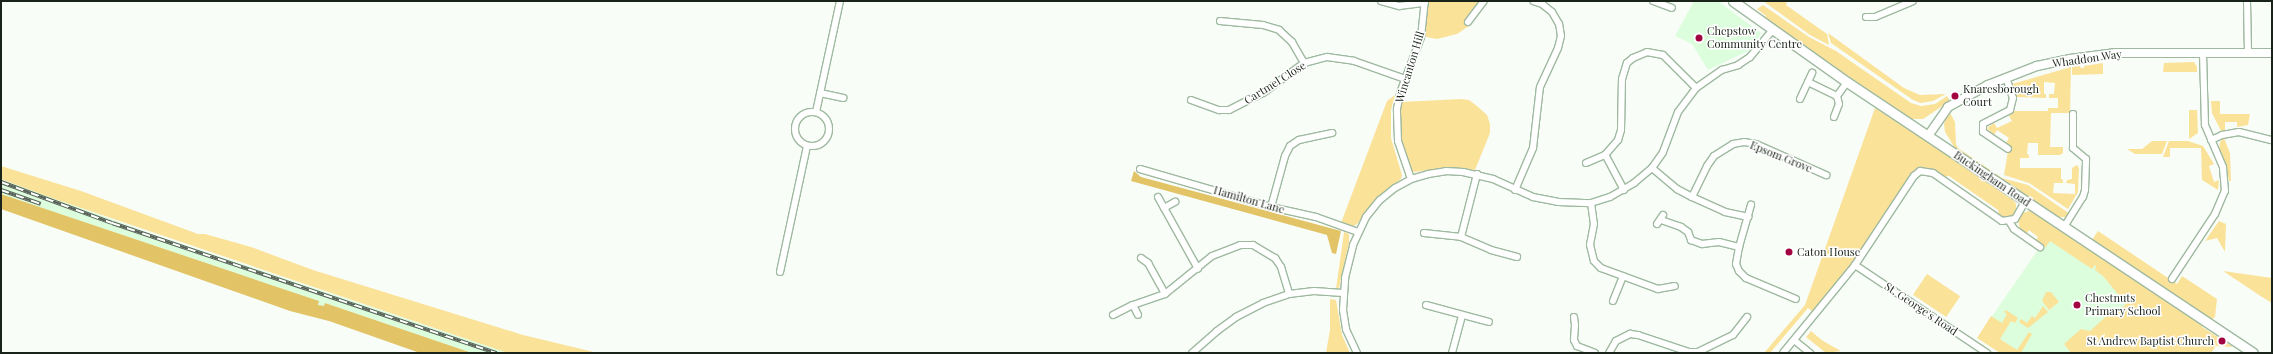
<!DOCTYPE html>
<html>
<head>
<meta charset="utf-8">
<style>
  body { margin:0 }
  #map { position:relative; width:2273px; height:354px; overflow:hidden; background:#f8fdf8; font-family:"Playfair Display",serif }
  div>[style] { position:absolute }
  .built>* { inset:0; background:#dcfedd }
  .green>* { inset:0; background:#fbe299; transform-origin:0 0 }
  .forest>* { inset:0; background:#e2c365 }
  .roads { filter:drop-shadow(1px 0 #9fb9a0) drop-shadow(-1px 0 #9fb9a0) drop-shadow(0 1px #9fb9a0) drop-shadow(0 -1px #9fb9a0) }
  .minor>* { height:6px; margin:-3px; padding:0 3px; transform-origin:3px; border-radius:3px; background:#fff }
  .minor>.ring { margin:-3px; padding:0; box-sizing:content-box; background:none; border:6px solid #fff; border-radius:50% }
  .tertiary>* { height:8px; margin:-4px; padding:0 4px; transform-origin:4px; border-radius:4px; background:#fff }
  .secondary>* { height:9px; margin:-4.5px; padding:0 4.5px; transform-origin:4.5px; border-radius:4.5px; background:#fff }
  .rail>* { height:4px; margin-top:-2px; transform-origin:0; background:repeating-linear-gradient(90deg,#fff 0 8px,#586158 0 16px); box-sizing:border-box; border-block:1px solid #586158 }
  .dots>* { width:11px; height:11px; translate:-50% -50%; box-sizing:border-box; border:2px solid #fff; border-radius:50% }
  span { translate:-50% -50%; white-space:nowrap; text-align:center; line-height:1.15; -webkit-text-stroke:3px #fff; paint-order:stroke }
  .poi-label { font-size:11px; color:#192319 }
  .left { translate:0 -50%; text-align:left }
  .right { translate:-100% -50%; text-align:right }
  .street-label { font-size:11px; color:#192319 }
  .frame { position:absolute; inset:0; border:2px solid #192319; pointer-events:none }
</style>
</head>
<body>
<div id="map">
  <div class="built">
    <i style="clip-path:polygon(1694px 1px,1718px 1px,1761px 33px,1752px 49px,1708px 70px,1692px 44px,1675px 36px)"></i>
    <i style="clip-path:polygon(1px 179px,155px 235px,508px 353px,472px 353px,325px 303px,324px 307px,318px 305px,319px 301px,1px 194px)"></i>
    <i style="clip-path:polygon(2049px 234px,2139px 293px,2211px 353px,2013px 353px,1981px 332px)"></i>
  </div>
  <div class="green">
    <i style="clip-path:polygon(1425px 1px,1484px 1px,1468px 22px,1469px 26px,1457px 34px,1437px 39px,1421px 36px)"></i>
    <i style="clip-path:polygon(1763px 1px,1784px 1px,1787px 3px,1786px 5px,1827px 34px,1829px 45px,1810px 35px)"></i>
    <i style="clip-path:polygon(1763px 5px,1809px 37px,1836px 51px,1911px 103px,1921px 106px,1935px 104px,1947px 96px,1950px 101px,1923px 119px,1911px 119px,1764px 19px,1766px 16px,1757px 9px)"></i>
    <i style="clip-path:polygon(1828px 33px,1904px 88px,1920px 95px,1946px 94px,1933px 101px,1921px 103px,1913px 100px,1831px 43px)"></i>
    <i style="clip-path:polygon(2194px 62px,2197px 67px,2197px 72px,2163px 72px,2164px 63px)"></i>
    <i style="clip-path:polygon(2103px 63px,2103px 74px,2072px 75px,2072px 67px,2080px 66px,2081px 68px,2084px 68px,2084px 66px)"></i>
    <i style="clip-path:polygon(2071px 67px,2070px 113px,2051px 113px,2050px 147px,2063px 147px,2063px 153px,2060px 155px,2038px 155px,2038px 143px,2028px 143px,2027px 154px,2029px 155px,2029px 158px,2020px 158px,2020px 168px,2061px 168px,2061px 179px,2063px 180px,2063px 183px,2054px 183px,2053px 193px,2075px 194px,2075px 184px,2066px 183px,2067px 180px,2072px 179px,2072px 168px,2077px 165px,2079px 168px,2078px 192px,2068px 209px,2029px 183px,2004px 175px,2009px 145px,2006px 143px,2009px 138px,1997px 130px,1994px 135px,1987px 128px,1994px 123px,1997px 128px,2012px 121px,2009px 116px,2014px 111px,2048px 111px,2048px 108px,2058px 108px,2058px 98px,2049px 98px,2049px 94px,2054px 94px,2055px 83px,2044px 82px,2044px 94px,2046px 94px,2046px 98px,2016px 97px,2012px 84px)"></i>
    <i style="clip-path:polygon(1395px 95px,1391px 110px,1391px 138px,1402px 175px,1401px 179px,1378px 197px,1357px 224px,1352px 227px,1341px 223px,1387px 101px)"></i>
    <i style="clip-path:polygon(1461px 99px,1469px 100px,1477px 106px,1487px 115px,1490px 124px,1490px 133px,1475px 170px,1447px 168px,1414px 172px,1410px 169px,1400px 135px,1401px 102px)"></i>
    <i style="clip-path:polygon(2211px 101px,2220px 101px,2220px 114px,2250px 114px,2248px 125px,2237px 127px,2237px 122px,2225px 122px,2225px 130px,2221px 131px,2212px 113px)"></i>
    <i style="clip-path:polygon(1875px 108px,2011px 196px,2016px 204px,2016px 211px,2012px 216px,2006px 217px,1999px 215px,1998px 210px,1949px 176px,1944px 177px,1930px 168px,1916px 169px,1911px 173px,1861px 251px,1813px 312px,1808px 308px,1770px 353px,1764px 353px,1805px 305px)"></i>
    <i style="clip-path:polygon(2189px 110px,2197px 110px,2198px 133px,2189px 139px)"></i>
    <i style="clip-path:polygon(1949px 111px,1955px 122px,1956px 144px,1958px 148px,2002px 178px,2028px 185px,2070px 214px,2066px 217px,2058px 217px,1955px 148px,1945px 132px,1944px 124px)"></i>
    <i style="clip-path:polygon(2224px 138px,2230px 153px,2231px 181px,2229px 181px,2226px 166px,2219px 151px,2220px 142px)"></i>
    <i style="clip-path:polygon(2152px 141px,2167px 141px,2162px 154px,2135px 154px,2127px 149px,2142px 149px)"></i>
    <i style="clip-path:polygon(2169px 141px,2188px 141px,2203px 146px,2214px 164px,2209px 166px,2214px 182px,2219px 180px,2218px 190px,2202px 180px,2201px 148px,2170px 148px,2170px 157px,2163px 157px)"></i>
    <i style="clip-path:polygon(1px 166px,81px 191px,198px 234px,205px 234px,251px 247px,313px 270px,523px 335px,598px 353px,508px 353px,52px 198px,1px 179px)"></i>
    <i style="clip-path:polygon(2029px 211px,2035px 212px,2203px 325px,2202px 327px,2233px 347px,2216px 346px,2211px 353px,2071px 353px,2064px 344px,2081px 329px,2090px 331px,2111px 312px,2114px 315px,2126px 304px,2103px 276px,2095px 270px,2096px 265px,2095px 265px,2092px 269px,2050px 241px,2046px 247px,2041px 246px,2035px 242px,2038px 237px,2029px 230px,2026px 235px,2020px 230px,2018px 220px,2023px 213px)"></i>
    <i style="clip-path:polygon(2219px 221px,2226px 224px,2225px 252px,2217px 238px,2205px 241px)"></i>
    <i style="clip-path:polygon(2098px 231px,2177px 284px,2182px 276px,2217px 299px,2215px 317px,2211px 320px,2092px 240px)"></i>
    <i style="clip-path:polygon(1344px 232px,1349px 234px,1349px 243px,1339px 288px,1336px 289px)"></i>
    <i style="clip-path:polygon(2223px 271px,2272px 278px,2272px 303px,2262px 297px)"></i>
    <i style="left:1927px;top:274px;width:40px;height:25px;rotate:34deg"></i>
    <i style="clip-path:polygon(2046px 292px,2051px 292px,2059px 302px,2049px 310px,2042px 301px)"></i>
    <i style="clip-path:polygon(1330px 299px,1336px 300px,1342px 335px,1350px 353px,1326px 353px,1330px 330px)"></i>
    <i style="clip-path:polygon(2043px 306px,2048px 312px,2028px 328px,2019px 322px,2021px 319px,2027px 323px,2032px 316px,2035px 318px)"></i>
    <i style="clip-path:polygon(2006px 310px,2018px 318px,2015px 323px,2011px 321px,2000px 339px,2017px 350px,2029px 332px,2032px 334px,2021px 353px,2000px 353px,1977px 338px,1991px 316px,2002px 323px,2007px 314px,2004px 312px)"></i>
    <i style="clip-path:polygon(1811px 331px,1823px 341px,1841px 351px,1826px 353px,1806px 337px)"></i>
  </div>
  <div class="forest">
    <i style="clip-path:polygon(1134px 171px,1141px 177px,1341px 231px,1336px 254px,1332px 253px,1327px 235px,1131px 181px)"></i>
    <i style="clip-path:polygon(1px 194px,319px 301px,318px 305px,324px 306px,325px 303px,472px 353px,420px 353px,329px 321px,290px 311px,1px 209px)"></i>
  </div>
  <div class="roads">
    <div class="minor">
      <i style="left:1381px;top:1px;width:19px;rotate:16deg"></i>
      <i style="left:1399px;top:6px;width:26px;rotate:-7deg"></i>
      <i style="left:1653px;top:1px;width:20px;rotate:20deg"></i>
      <i style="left:2247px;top:1px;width:52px;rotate:88.9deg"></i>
      <i style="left:1866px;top:17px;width:9px"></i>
      <i style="left:1875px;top:17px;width:41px;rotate:-22.8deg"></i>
      <i style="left:1220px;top:21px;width:43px;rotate:5.3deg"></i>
      <i style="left:1263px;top:25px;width:17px;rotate:17deg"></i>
      <i style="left:1279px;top:30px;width:18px;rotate:43deg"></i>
      <i style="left:1292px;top:42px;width:24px;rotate:60deg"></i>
      <i style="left:1468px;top:22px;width:26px;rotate:-53deg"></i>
      <i style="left:2006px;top:77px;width:22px;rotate:72deg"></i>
      <i style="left:2013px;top:98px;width:12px;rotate:104deg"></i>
      <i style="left:2010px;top:110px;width:30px;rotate:153deg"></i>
      <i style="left:1983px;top:124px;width:8px;rotate:90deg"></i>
      <i style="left:1983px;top:132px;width:30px;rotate:34deg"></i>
      <i style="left:1808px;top:82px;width:32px;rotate:26deg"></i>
      <i style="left:1837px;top:96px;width:17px;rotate:-54deg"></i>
      <i style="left:820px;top:93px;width:24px;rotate:12deg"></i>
      <i style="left:1800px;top:99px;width:29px;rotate:-65deg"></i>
      <i style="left:1191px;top:100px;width:30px;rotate:20deg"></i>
      <i style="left:1219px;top:110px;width:10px"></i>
      <i style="left:1229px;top:110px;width:38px;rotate:-27deg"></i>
      <i style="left:1263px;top:93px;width:51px;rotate:-36.2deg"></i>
      <i style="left:1304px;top:63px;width:24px;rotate:-15deg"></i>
      <i style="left:1327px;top:57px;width:27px;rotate:8deg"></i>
      <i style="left:1354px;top:61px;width:54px;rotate:19.4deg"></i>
      <i class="ring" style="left:795px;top:112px;width:28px;height:28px"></i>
      <i style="left:816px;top:112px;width:114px;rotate:-77.8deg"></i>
      <i style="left:1834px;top:117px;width:14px;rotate:-69deg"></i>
      <i style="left:1839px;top:104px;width:8px;rotate:-104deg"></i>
      <i style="left:2211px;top:140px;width:12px;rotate:-24deg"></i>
      <i style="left:2222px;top:135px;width:17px;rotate:-10deg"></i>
      <i style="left:2239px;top:132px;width:34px;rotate:14deg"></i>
      <i style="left:1586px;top:163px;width:21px;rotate:-23deg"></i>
      <i style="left:1652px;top:168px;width:33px;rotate:40deg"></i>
      <i style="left:1677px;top:189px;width:17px;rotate:28deg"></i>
      <i style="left:1692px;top:197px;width:36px;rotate:24deg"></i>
      <i style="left:1725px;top:212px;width:24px;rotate:12deg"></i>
      <i style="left:1140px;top:169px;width:136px;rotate:16.2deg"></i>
      <i style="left:1271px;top:207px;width:46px;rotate:12.5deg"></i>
      <i style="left:1316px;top:217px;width:45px;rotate:19.7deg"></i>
      <i style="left:1411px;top:179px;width:40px;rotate:-108.9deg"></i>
      <i style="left:1398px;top:141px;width:32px;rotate:-92deg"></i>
      <i style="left:1397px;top:109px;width:16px;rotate:-79deg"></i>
      <i style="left:1400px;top:93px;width:60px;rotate:-69.4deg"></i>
      <i style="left:1421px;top:37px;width:36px;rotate:-84deg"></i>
      <i style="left:1515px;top:190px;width:46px;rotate:-66.8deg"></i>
      <i style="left:1533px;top:148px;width:61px;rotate:-83.5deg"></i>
      <i style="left:1540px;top:87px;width:43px;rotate:-65.2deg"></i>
      <i style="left:1558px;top:48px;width:12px;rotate:-76deg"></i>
      <i style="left:1561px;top:36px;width:12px;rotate:-99deg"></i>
      <i style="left:1559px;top:24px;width:14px;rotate:-120deg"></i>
      <i style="left:1552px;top:12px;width:13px;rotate:-141deg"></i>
      <i style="left:1542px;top:4px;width:9px;rotate:-162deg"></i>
      <i style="left:1624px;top:190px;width:40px;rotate:-118deg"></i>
      <i style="left:1605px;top:155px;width:20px;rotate:-49deg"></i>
      <i style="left:1618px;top:140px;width:10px;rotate:-73deg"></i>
      <i style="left:1621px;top:130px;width:51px;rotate:-88.9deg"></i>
      <i style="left:1622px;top:79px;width:17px;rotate:-73deg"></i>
      <i style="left:1627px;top:63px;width:8px;rotate:-40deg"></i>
      <i style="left:1633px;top:58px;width:15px;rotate:-23deg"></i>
      <i style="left:1647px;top:52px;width:16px;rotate:11deg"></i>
      <i style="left:1663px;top:55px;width:47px;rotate:45deg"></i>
      <i style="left:1158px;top:197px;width:82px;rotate:60.9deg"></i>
      <i style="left:1692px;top:197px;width:34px;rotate:-64deg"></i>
      <i style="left:1707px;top:166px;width:12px;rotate:-55deg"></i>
      <i style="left:1714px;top:156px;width:22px;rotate:-32deg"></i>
      <i style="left:1733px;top:144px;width:11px;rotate:-10deg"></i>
      <i style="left:1744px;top:142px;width:12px;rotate:9deg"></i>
      <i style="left:1756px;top:144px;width:77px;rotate:23.9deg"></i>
      <i style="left:1591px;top:203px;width:21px;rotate:82deg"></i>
      <i style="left:1594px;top:224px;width:21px;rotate:101deg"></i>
      <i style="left:1590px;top:245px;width:16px;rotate:76deg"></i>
      <i style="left:1594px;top:261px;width:10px;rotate:45deg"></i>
      <i style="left:1601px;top:268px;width:61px;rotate:20.2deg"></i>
      <i style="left:1658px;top:289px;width:17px;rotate:-10deg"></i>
      <i style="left:1271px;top:207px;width:53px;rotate:-74.6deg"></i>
      <i style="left:1285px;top:156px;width:11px;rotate:-63deg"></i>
      <i style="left:1290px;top:146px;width:11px;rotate:-34deg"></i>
      <i style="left:1299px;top:140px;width:34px;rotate:-12deg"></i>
      <i style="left:1164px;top:208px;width:13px;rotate:-29deg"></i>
      <i style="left:1661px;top:220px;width:21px;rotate:19deg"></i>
      <i style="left:1681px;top:227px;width:9px;rotate:36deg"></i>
      <i style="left:1688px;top:232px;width:9px;rotate:69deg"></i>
      <i style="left:1691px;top:240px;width:12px;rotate:20deg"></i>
      <i style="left:1702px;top:244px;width:17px;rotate:-7deg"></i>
      <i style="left:1719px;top:242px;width:21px;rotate:14deg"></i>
      <i style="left:1739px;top:247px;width:44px;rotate:-74.1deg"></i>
      <i style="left:2009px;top:221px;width:9px;rotate:58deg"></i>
      <i style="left:2014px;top:229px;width:32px;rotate:35deg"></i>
      <i style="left:1657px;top:224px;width:11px;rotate:-56deg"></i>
      <i style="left:2064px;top:227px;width:36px;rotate:-58deg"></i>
      <i style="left:2083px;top:197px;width:7px;rotate:-74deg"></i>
      <i style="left:2085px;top:190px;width:31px;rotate:-88deg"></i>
      <i style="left:2086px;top:159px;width:17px;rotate:-140deg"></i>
      <i style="left:2073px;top:148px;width:34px;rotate:-90deg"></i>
      <i style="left:1424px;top:233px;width:37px;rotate:6deg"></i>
      <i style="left:1461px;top:237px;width:33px;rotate:23deg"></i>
      <i style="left:1491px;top:250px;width:27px;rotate:15deg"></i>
      <i style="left:1461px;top:237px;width:65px;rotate:-75.7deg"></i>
      <i style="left:1739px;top:247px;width:17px;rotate:100deg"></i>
      <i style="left:1736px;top:264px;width:8px;rotate:67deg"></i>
      <i style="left:1739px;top:271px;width:10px;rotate:45deg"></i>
      <i style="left:1746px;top:278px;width:54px;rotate:22.8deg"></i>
      <i style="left:1141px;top:258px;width:9px;rotate:36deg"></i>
      <i style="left:1148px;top:263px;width:35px;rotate:61deg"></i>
      <i style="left:1855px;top:265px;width:159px;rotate:33.7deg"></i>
      <i style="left:780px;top:272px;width:129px;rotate:-77.9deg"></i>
      <i style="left:2172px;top:279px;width:78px;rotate:-56.5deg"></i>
      <i style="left:2215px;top:214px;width:25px;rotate:-67deg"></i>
      <i style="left:2225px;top:191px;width:24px;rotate:-95deg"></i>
      <i style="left:2223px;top:167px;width:46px;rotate:-113.2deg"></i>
      <i style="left:2205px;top:125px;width:72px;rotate:-91.6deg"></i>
      <i style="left:1613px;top:301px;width:27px;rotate:-68deg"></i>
      <i style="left:1133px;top:305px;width:11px;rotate:63deg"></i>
      <i style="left:1426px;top:305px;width:65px;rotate:15.1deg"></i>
      <i style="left:1113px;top:315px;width:22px;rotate:-27deg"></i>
      <i style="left:1133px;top:305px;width:34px;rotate:-19deg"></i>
      <i style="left:1165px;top:294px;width:60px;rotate:-39deg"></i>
      <i style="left:1212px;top:256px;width:30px;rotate:-21deg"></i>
      <i style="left:1240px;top:245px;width:13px"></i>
      <i style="left:1253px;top:245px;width:26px;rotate:31deg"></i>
      <i style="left:1275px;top:258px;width:11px;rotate:56deg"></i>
      <i style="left:1281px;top:267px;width:28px;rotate:73deg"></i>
      <i style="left:1574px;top:317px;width:8px;rotate:83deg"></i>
      <i style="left:1575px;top:325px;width:15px;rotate:94deg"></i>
      <i style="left:1574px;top:340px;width:7px;rotate:63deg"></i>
      <i style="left:1577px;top:346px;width:19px;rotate:21deg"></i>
      <i style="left:1794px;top:340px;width:21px;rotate:39deg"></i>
      <i style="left:1192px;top:353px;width:33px;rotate:-41deg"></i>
      <i style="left:1217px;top:331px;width:24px;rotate:-36deg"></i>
      <i style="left:1236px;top:317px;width:30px;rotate:-27deg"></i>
      <i style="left:1263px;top:303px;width:28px;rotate:-19deg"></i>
      <i style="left:1289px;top:294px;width:25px;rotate:-7deg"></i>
      <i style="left:1314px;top:291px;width:29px;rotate:4deg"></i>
      <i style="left:1357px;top:353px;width:26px;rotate:-115deg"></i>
      <i style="left:1346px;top:329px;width:19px;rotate:-99deg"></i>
      <i style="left:1343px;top:310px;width:32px;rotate:-86deg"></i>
      <i style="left:1345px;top:278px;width:34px;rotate:-76deg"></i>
      <i style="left:1353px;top:245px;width:31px;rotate:-65deg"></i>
      <i style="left:1366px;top:217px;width:22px;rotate:-51deg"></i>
      <i style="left:1380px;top:200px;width:19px;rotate:-39deg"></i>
      <i style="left:1395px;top:188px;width:18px;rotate:-29deg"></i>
      <i style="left:1411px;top:179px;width:18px;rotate:-16deg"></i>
      <i style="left:1428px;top:174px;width:18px;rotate:-9deg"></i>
      <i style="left:1446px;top:171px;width:17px;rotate:3deg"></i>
      <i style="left:1463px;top:172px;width:31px;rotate:13deg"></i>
      <i style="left:1493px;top:179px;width:44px;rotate:24.2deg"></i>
      <i style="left:1533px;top:197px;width:25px;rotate:11deg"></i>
      <i style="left:1558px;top:202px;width:33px;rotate:2deg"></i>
      <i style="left:1591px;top:203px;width:20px;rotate:-18deg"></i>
      <i style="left:1610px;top:197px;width:28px;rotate:-30deg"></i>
      <i style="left:1634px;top:183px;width:23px;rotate:-40deg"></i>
      <i style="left:1652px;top:168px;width:19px;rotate:-55deg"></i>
      <i style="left:1663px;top:152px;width:43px;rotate:-69.4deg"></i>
      <i style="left:1678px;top:112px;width:30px;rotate:-53deg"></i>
      <i style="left:1696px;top:88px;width:32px;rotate:-35deg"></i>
      <i style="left:1722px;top:70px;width:17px;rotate:-17deg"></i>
      <i style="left:1738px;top:65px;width:14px;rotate:-34deg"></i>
      <i style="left:1750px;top:57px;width:34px;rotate:-50deg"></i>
      <i style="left:1452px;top:353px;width:39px;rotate:-75deg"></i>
      <i style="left:1609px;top:353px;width:14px;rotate:-60deg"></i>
      <i style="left:1616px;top:341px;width:16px;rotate:-27deg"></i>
      <i style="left:1630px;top:334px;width:8px;rotate:7deg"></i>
      <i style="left:1638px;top:335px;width:54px;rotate:18.4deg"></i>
      <i style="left:1689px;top:352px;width:9px"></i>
      <i style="left:1698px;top:352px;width:39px;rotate:-26deg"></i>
      <i style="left:1733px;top:335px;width:23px;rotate:-52deg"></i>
      <i style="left:1783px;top:353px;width:114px;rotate:-50.7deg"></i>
      <i style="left:1855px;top:265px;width:107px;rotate:-56.5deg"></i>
      <i style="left:1914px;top:176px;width:8px;rotate:-40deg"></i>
      <i style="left:1920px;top:171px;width:13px;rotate:9deg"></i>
      <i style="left:1933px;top:173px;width:84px;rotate:34.8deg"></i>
      <i style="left:2002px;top:221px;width:13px;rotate:-9deg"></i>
      <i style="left:2015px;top:219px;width:20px;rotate:-60deg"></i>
    </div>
    <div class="tertiary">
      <i style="left:1928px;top:136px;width:35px;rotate:-55deg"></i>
      <i style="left:1948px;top:107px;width:46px;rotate:-28.8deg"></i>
      <i style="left:1988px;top:85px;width:53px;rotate:-21.2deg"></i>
      <i style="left:2037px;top:66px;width:34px;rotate:-12deg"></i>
      <i style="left:2070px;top:59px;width:46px;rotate:-7.4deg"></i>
      <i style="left:2116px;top:53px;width:156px"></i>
    </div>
    <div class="secondary">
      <i style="left:1733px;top:1px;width:140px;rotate:35.4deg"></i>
      <i style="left:1847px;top:82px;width:488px;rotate:33.7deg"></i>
    </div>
  </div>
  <div class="rail">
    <i style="left:1px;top:182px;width:118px;rotate:20.3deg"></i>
    <i style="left:112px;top:223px;width:406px;rotate:18.7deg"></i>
    <i style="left:1px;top:190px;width:42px;rotate:19.3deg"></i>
  </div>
  <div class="dots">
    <i style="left:1699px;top:38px;background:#a10440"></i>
    <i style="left:1955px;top:96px;background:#a10440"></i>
    <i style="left:1789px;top:252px;background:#a10440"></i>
    <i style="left:2077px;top:305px;background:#a10440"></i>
    <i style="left:2222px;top:341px;background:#a10440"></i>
  </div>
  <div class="poi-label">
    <span class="left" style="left:1707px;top:38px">Chepstow<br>Community Centre</span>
    <span class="left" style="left:1963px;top:96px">Knaresborough<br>Court</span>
    <span class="left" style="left:1797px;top:252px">Caton House</span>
    <span class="left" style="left:2085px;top:305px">Chestnuts<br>Primary School</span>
    <span class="right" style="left:2214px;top:341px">St Andrew Baptist Church</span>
  </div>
  <div class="street-label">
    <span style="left:2087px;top:59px;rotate:-8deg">Whaddon Way</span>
    <span style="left:1410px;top:67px;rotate:-73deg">Wincanton Hill</span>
    <span style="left:1275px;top:83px;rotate:-32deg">Cartmel Close</span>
    <span style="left:1781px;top:157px;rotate:22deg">Epsom Grove</span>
    <span style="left:1992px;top:179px;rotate:34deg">Buckingham Road</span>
    <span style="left:1249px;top:200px;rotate:16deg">Hamilton Lane</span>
    <span style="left:1921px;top:309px;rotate:34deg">St. George's Road</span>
  </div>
  <div class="frame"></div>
</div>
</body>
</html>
